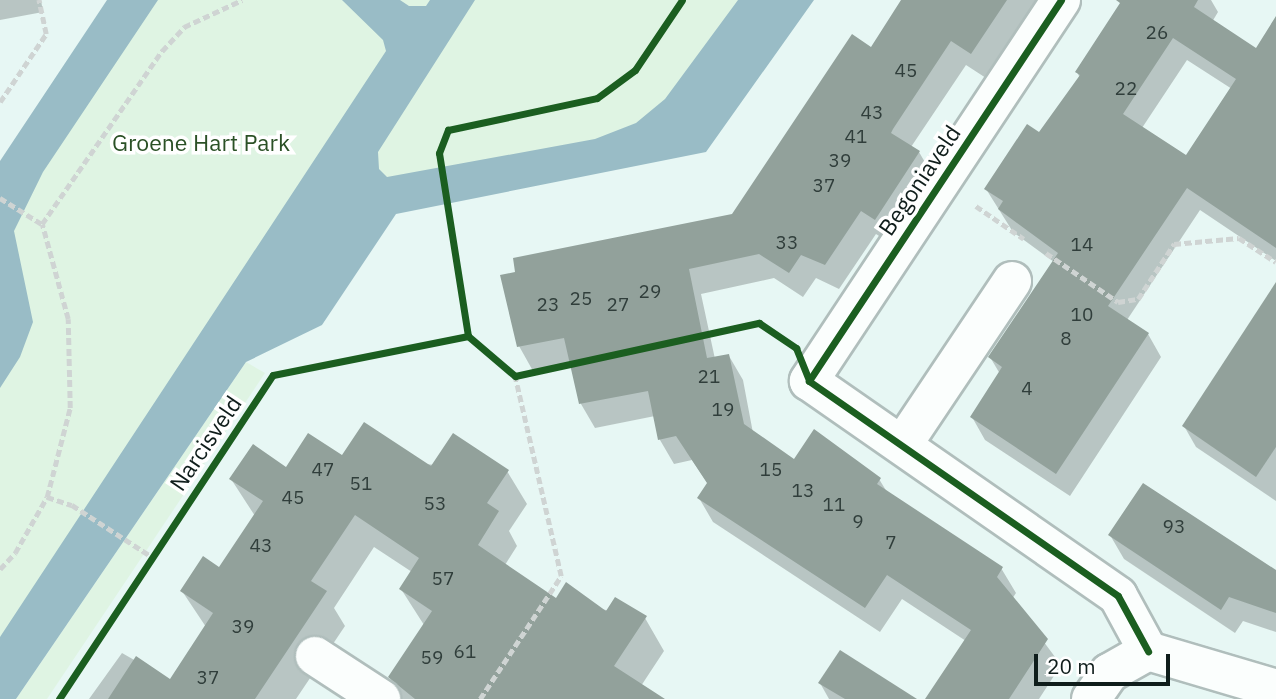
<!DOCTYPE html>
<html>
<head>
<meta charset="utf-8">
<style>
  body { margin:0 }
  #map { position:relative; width:1276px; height:699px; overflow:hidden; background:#e7f7f4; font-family:"IBM Plex Sans",sans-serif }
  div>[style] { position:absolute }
  .green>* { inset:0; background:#dff4e3 }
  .water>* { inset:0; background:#99bcc6 }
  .shadow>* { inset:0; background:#0003 }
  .building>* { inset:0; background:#92a19b }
  .path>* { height:4.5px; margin-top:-2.25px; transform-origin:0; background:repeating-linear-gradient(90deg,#cfd4d3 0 7px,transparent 0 10.5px) }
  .roads { filter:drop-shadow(2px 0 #b0bebc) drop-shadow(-2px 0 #b0bebc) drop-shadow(0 2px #b0bebc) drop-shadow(0 -2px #b0bebc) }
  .minor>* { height:38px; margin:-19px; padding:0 19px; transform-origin:19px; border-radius:19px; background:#fbfefd }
  .cycleway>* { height:7px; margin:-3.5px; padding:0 3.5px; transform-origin:3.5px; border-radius:3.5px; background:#1b5e20 }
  span { translate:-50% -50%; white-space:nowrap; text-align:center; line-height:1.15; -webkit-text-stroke:7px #fff; paint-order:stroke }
  .number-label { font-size:19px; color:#303e3b }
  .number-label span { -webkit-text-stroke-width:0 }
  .park-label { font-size:23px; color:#2b5126 }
  .street-label { font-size:23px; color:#0f1d1b }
  .scale { position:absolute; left:1034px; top:654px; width:136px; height:32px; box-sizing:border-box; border:4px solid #0f1d1b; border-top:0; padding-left:9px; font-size:21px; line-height:24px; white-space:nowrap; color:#0f1d1b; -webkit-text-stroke:5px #fff; paint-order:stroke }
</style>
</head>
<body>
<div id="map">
  <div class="green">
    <i style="clip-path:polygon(128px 0,786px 0,693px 139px,321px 212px,0 679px,0 195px)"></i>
    <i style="clip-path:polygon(246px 362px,265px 373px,47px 699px,16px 699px)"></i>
  </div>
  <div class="water">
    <i style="clip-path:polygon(107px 0,158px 0,43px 172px,14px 231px,33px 322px,20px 357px,0 388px,0 161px)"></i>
    <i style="clip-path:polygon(342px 0,400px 0,409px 6px,426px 6px,430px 0,475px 0,378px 152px,379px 169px,387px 177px,595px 139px,636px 123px,665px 99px,738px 0,814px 0,706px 152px,396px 214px,322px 325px,246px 362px,16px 699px,0 699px,0 637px,386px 51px,383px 40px)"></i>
  </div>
  <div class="shadow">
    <i style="clip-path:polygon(0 0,41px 0,43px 12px,0 20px)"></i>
    <i style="clip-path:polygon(903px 0,1037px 0,986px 78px,966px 65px,911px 147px,919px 152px,933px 176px,890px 243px,876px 234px,839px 289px,816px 278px,803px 297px,774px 278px,701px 294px,715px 359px,729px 356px,743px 380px,753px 433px,794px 462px,879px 479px,887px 492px,1001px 568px,1016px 593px,1012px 599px,1061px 665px,1039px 699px,927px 699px,966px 641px,902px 599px,880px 632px,713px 522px,699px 498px,708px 484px,692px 460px,674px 464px,660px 440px,655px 416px,595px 428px,581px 404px,572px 363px,533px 371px,519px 346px,733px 215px,871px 49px)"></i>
    <i style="clip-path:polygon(evenodd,1124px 0,1211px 0,1218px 12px,1212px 22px,1276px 64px,1276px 261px,1200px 210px,1127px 320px,1148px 334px,1161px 357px,1070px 496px,985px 440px,972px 417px,1000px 374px,990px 357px,1054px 262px,1013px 232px,986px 189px,1039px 135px,1080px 78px,1077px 72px,1124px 0,1187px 60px,1232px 89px,1187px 158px,1142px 128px,1187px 60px)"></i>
    <i style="clip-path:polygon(1276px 285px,1276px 501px,1196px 447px,1184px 426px)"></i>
    <i style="clip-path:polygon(342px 457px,507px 471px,527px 504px,509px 531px,517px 546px,505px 565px,557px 600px,645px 618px,664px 651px,641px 686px,661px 699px,402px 699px,390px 677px,424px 625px,401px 589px,412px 572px,374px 547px,334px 608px,345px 626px,296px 699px,89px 699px,122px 653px,171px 681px,206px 627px,182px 591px,220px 569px,255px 516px,231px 479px)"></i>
    <i style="clip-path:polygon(1110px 535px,1276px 572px,1276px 632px,1243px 621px,1235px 633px,1124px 559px)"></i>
    <i style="clip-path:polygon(820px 683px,913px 699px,829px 699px)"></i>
  </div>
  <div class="building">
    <i style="clip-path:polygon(901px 0,1007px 0,971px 54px,951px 41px,893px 129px,891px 133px,920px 151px,875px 220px,861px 211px,825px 265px,801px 255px,789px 273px,759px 254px,689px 269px,707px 358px,729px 354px,744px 424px,794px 459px,814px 429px,881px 478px,877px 484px,1003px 567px,997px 577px,1048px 639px,1009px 699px,925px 699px,971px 630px,887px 575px,865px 608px,697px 498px,707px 483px,676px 436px,658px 440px,648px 391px,579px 404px,564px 338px,517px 347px,500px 275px,515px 272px,513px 258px,732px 214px,852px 34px,871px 47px)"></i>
    <i style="clip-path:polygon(evenodd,1116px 0,1198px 0,1194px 7px,1256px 48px,1276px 16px,1276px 248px,1187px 188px,1108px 306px,1149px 333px,1056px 474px,970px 417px,1002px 367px,988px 357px,1058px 253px,998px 209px,1003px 201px,984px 189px,1027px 124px,1039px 132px,1080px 75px,1075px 72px,1120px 3px,1116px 0,1173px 38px,1236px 79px,1186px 155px,1123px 114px,1173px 38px)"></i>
    <i style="clip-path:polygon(1276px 282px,1276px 447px,1256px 477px,1182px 426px)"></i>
    <i style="clip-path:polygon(364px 422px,431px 466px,453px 433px,509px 470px,487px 503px,499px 511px,478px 545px,556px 598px,566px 582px,606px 611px,615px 597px,647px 616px,614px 666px,665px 699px,415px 699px,388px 677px,432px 611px,399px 589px,419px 558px,355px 515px,311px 581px,327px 591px,255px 699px,108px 699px,136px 656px,170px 679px,213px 613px,180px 591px,203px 556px,219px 567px,263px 501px,229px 479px,253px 444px,286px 467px,308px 433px,342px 455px)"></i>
    <i style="clip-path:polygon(1143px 483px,1276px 570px,1276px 613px,1229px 597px,1221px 610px,1108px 535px)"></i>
    <i style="clip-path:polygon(840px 650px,917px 699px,845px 699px,818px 683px)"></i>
  </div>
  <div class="path">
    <i style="left:0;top:102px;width:82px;rotate:-55.9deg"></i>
    <i style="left:46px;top:34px;width:35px;rotate:-102deg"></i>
    <i style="left:0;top:198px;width:49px;rotate:31.8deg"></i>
    <i style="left:976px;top:206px;width:58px;rotate:34.5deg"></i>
    <i style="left:1046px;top:253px;width:87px;rotate:34.2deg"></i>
    <i style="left:1118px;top:302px;width:20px;rotate:-9deg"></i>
    <i style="left:1138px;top:299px;width:66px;rotate:-56.8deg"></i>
    <i style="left:1174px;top:244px;width:65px;rotate:-5.3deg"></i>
    <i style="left:1239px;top:238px;width:44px;rotate:33deg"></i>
    <i style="left:47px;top:497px;width:26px;rotate:18deg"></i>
    <i style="left:72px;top:505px;width:95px;rotate:33deg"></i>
    <i style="left:0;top:569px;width:22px;rotate:-47deg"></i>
    <i style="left:15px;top:553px;width:64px;rotate:-60.3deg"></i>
    <i style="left:47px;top:497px;width:92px;rotate:-75.5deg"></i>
    <i style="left:70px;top:408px;width:89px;rotate:-91.3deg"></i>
    <i style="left:68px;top:319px;width:98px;rotate:-105.3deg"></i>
    <i style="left:42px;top:224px;width:211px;rotate:-55.3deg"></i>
    <i style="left:162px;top:51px;width:33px;rotate:-47deg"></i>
    <i style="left:184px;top:27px;width:64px;rotate:-25deg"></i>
    <i style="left:480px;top:699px;width:147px;rotate:-56.6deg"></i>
    <i style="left:561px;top:576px;width:205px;rotate:-103deg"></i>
  </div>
  <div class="roads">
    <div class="minor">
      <i style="left:1061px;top:0;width:457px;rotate:123.5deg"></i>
      <i style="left:809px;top:381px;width:376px;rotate:34.8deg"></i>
      <i style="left:1118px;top:596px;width:63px;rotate:61.4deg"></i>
      <i style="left:903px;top:444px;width:196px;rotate:-56.2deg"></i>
      <i style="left:315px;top:656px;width:79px;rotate:33.1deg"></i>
      <i style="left:1091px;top:699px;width:32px;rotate:-55deg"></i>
      <i style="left:1109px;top:673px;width:45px;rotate:-29.4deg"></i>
      <i style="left:1148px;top:651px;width:134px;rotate:16.5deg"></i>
    </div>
  </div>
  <div class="cycleway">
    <i style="left:1061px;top:0;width:457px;rotate:123.5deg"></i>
    <i style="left:809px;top:381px;width:376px;rotate:34.8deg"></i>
    <i style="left:1118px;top:596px;width:63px;rotate:61.4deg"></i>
    <i style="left:468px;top:336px;width:185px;rotate:-99deg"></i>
    <i style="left:439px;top:153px;width:25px;rotate:-69deg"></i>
    <i style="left:448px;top:130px;width:152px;rotate:-12.1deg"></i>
    <i style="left:597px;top:98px;width:47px;rotate:-36.4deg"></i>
    <i style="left:635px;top:70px;width:84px;rotate:-56.1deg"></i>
    <i style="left:468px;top:336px;width:62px;rotate:40.4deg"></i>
    <i style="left:515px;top:376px;width:250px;rotate:-12.3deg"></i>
    <i style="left:759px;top:323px;width:45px;rotate:34deg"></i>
    <i style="left:796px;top:348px;width:35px;rotate:68deg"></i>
    <i style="left:59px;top:699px;width:388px;rotate:-56.6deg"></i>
    <i style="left:273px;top:375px;width:199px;rotate:-11.3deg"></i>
  </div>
  <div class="number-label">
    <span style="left:1157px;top:33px">26</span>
    <span style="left:906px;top:71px">45</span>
    <span style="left:1126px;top:89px">22</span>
    <span style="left:872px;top:113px">43</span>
    <span style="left:856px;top:137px">41</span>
    <span style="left:840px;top:161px">39</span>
    <span style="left:824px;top:186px">37</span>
    <span style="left:787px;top:243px">33</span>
    <span style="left:1082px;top:245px">14</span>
    <span style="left:650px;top:292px">29</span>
    <span style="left:581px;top:299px">25</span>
    <span style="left:548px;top:305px">23</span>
    <span style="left:618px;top:305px">27</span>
    <span style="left:1082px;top:315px">10</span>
    <span style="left:1066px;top:339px">8</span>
    <span style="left:709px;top:377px">21</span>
    <span style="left:1027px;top:389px">4</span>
    <span style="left:723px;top:410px">19</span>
    <span style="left:323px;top:470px">47</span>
    <span style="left:771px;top:470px">15</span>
    <span style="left:361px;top:484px">51</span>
    <span style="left:803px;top:491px">13</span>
    <span style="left:293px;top:498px">45</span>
    <span style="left:435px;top:504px">53</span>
    <span style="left:834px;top:505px">11</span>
    <span style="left:858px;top:522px">9</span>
    <span style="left:1174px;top:527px">93</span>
    <span style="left:891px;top:543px">7</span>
    <span style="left:261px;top:546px">43</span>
    <span style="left:443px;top:579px">57</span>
    <span style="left:243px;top:627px">39</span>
    <span style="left:465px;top:652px">61</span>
    <span style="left:432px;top:658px">59</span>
    <span style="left:208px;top:678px">37</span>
  </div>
  <div class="park-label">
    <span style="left:201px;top:142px">Groene Hart Park</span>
  </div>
  <div class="street-label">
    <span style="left:919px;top:180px;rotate:-56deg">Begoniaveld</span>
    <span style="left:205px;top:443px;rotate:-56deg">Narcisveld</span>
  </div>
  <div class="scale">20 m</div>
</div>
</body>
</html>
